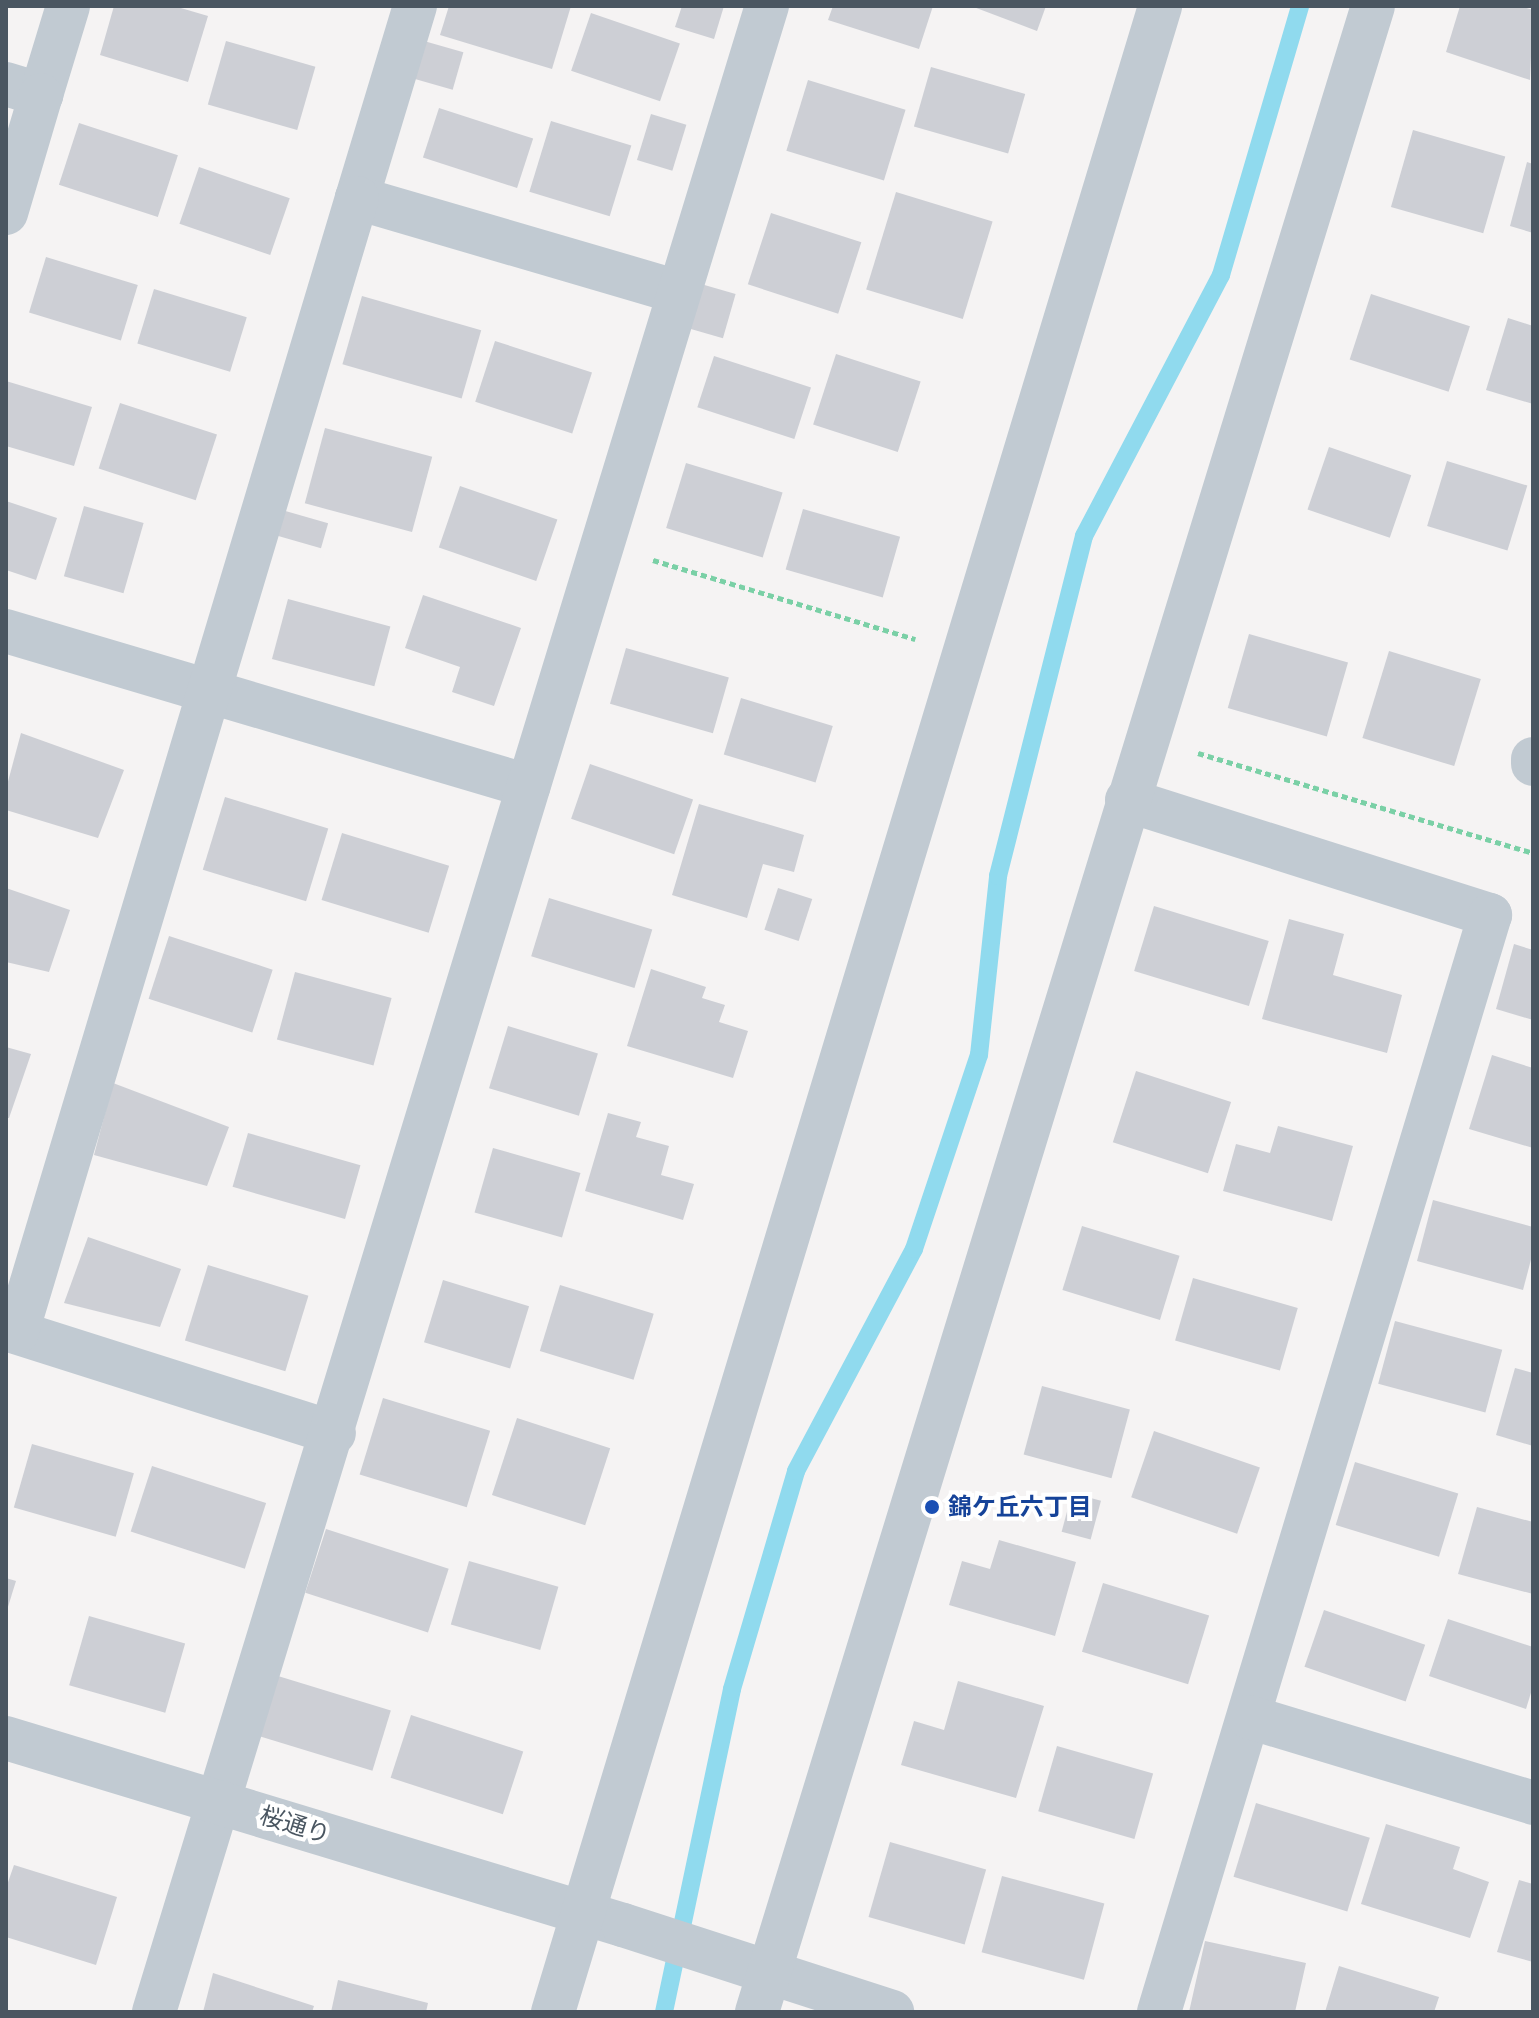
<!DOCTYPE html>
<html>
<head>
<meta charset="utf-8">
<style>
  body { margin:0 }
  #map { position:relative; width:1539px; height:2018px; overflow:hidden; background:#f5f3f3; font-family:Ubuntu,"Noto Sans JP",sans-serif }
  div>[style] { position:absolute }
  .stream>* { height:18px; margin:-9px; padding:0 9px; transform-origin:9px; border-radius:9px; background:#90daee }
  .building>* { inset:0; background:#cdcfd5; transform-origin:0 0 }
  .path>* { height:5px; margin-top:-2.5px; transform-origin:0; background:repeating-linear-gradient(90deg,#7ad0a6 0 6px,transparent 0 10px) }
  .minor>* { height:44px; margin:-22px; padding:0 22px; transform-origin:22px; border-radius:22px; background:#c1cad2 }
  .tertiary>* { height:44px; margin:-22px; padding:0 22px; transform-origin:22px; border-radius:22px; background:#c1cad2 }
  .dots>* { width:22px; height:22px; translate:-50% -50%; box-sizing:border-box; border:4px solid #fff; border-radius:50% }
  span { translate:-50% -50%; white-space:nowrap; text-align:center; line-height:1.15; -webkit-text-stroke:8px #fff; paint-order:stroke }
  .transit-label { font-size:24px; color:#164399; font-weight:700 }
  .left { translate:0 -50%; text-align:left }
  .street-label { font-size:24px; color:#4a5661 }
  .frame { position:absolute; inset:0; border:8px solid #4a5661; pointer-events:none }
</style>
</head>
<body>
<div id="map">
  <div class="stream">
    <i style="left:664px;top:2012px;width:330px;rotate:-78.1deg"></i>
    <i style="left:732px;top:1689px;width:227px;rotate:-73.6deg"></i>
    <i style="left:796px;top:1471px;width:251px;rotate:-62deg"></i>
    <i style="left:914px;top:1249px;width:205px;rotate:-71.5deg"></i>
    <i style="left:979px;top:1055px;width:180px;rotate:-83.9deg"></i>
    <i style="left:998px;top:876px;width:351px;rotate:-75.8deg"></i>
    <i style="left:1084px;top:536px;width:295px;rotate:-62.3deg"></i>
    <i style="left:1221px;top:275px;width:280px;rotate:-73.6deg"></i>
  </div>
  <div class="building">
    <i style="clip-path:polygon(114px 6px,174px 6px,208px 16px,188px 82px,100px 55px)"></i>
    <i style="clip-path:polygon(449px 6px,571px 6px,552px 69px,440px 35px)"></i>
    <i style="clip-path:polygon(682px 6px,724px 6px,714px 39px,675px 27px)"></i>
    <i style="clip-path:polygon(833px 6px,933px 6px,919px 49px,828px 20px)"></i>
    <i style="clip-path:polygon(971px 6px,1046px 6px,1037px 31px)"></i>
    <i style="clip-path:polygon(1460px 6px,1520px 6px,1533px 10px,1530px 80px,1446px 52px)"></i>
    <i style="left:591px;top:13px;width:94px;height:61px;rotate:19deg"></i>
    <i style="left:226px;top:41px;width:93px;height:66px;rotate:16deg"></i>
    <i style="left:424px;top:41px;width:41px;height:39px;rotate:16deg"></i>
    <i style="left:931px;top:67px;width:98px;height:62px;rotate:16deg"></i>
    <i style="left:808px;top:80px;width:102px;height:74px;rotate:17deg"></i>
    <i style="left:439px;top:108px;width:99px;height:52px;rotate:18deg"></i>
    <i style="left:651px;top:114px;width:37px;height:48px;rotate:17deg"></i>
    <i style="left:551px;top:121px;width:84px;height:74px;rotate:17deg"></i>
    <i style="left:79px;top:123px;width:104px;height:65px;rotate:18deg"></i>
    <i style="left:1413px;top:130px;width:96px;height:80px;rotate:16deg"></i>
    <i style="clip-path:polygon(1527px 162px,1533px 164px,1533px 233px,1510px 226px)"></i>
    <i style="left:199px;top:167px;width:96px;height:60px;rotate:19deg"></i>
    <i style="left:896px;top:192px;width:101px;height:102px;rotate:17deg"></i>
    <i style="left:771px;top:213px;width:95px;height:75px;rotate:18deg"></i>
    <i style="left:46px;top:257px;width:96px;height:58px;rotate:17deg"></i>
    <i style="left:701px;top:284px;width:36px;height:46px;rotate:16deg"></i>
    <i style="left:154px;top:289px;width:97px;height:57px;rotate:17deg"></i>
    <i style="left:1371px;top:294px;width:104px;height:69px;rotate:18deg"></i>
    <i style="left:362px;top:296px;width:124px;height:71px;rotate:16deg"></i>
    <i style="clip-path:polygon(1508px 318px,1533px 326px,1533px 404px,1486px 390px)"></i>
    <i style="left:495px;top:341px;width:102px;height:64px;rotate:18deg"></i>
    <i style="left:836px;top:354px;width:89px;height:74px;rotate:18deg"></i>
    <i style="left:714px;top:356px;width:102px;height:54px;rotate:18deg"></i>
    <i style="clip-path:polygon(6px 381px,92px 407px,74px 466px,6px 446px)"></i>
    <i style="left:120px;top:403px;width:102px;height:69px;rotate:18deg"></i>
    <i style="left:325px;top:428px;width:111px;height:78px;rotate:15deg"></i>
    <i style="left:1329px;top:447px;width:87px;height:66px;rotate:19deg"></i>
    <i style="left:1447px;top:461px;width:84px;height:68px;rotate:17deg"></i>
    <i style="left:686px;top:463px;width:101px;height:68px;rotate:17deg"></i>
    <i style="left:460px;top:486px;width:103px;height:65px;rotate:19deg"></i>
    <i style="clip-path:polygon(6px 501px,57px 518px,36px 580px,6px 570px)"></i>
    <i style="left:84px;top:506px;width:62px;height:73px;rotate:16deg"></i>
    <i style="left:803px;top:509px;width:101px;height:63px;rotate:16deg"></i>
    <i style="left:282px;top:510px;width:48px;height:26px;rotate:16deg"></i>
    <i style="clip-path:polygon(423px 595px,521px 628px,494px 706px,452px 692px,460px 667px,405px 648px)"></i>
    <i style="left:288px;top:599px;width:106px;height:62px;rotate:15deg"></i>
    <i style="left:1249px;top:634px;width:103px;height:77px;rotate:16deg"></i>
    <i style="left:626px;top:648px;width:107px;height:58px;rotate:16deg"></i>
    <i style="left:1389px;top:651px;width:96px;height:91px;rotate:17deg"></i>
    <i style="left:741px;top:698px;width:96px;height:59px;rotate:17deg"></i>
    <i style="clip-path:polygon(21px 733px,124px 770px,98px 838px,6px 810px,6px 789px)"></i>
    <i style="left:590px;top:764px;width:109px;height:58px;rotate:19deg"></i>
    <i style="left:225px;top:797px;width:108px;height:76px;rotate:17deg"></i>
    <i style="clip-path:polygon(699px 804px,804px 835px,794px 872px,763px 864px,747px 918px,672px 895px)"></i>
    <i style="left:342px;top:833px;width:112px;height:70px;rotate:17deg"></i>
    <i style="clip-path:polygon(6px 888px,70px 910px,49px 972px,6px 962px)"></i>
    <i style="left:778px;top:888px;width:36px;height:44px;rotate:18deg"></i>
    <i style="left:549px;top:898px;width:108px;height:61px;rotate:17deg"></i>
    <i style="left:1154px;top:906px;width:120px;height:68px;rotate:17deg"></i>
    <i style="clip-path:polygon(1289px 919px,1344px 934px,1333px 975px,1402px 995px,1387px 1053px,1262px 1019px)"></i>
    <i style="left:169px;top:936px;width:109px;height:66px;rotate:18deg"></i>
    <i style="clip-path:polygon(1514px 944px,1533px 950px,1533px 1020px,1496px 1009px)"></i>
    <i style="clip-path:polygon(651px 969px,706px 987px,702px 998px,725px 1005px,719px 1022px,748px 1031px,733px 1078px,627px 1046px)"></i>
    <i style="left:295px;top:972px;width:100px;height:70px;rotate:15deg"></i>
    <i style="left:508px;top:1026px;width:94px;height:65px;rotate:17deg"></i>
    <i style="clip-path:polygon(6px 1047px,31px 1054px,9px 1118px,6px 1118px)"></i>
    <i style="clip-path:polygon(1492px 1055px,1533px 1068px,1533px 1148px,1469px 1129px)"></i>
    <i style="left:1136px;top:1071px;width:100px;height:75px;rotate:18deg"></i>
    <i style="clip-path:polygon(113px 1083px,229px 1127px,207px 1186px,94px 1155px)"></i>
    <i style="clip-path:polygon(608px 1113px,641px 1122px,636px 1137px,669px 1146px,661px 1175px,694px 1184px,683px 1220px,585px 1191px)"></i>
    <i style="clip-path:polygon(1278px 1126px,1353px 1146px,1332px 1221px,1223px 1191px,1236px 1144px,1270px 1153px)"></i>
    <i style="left:248px;top:1133px;width:117px;height:56px;rotate:16deg"></i>
    <i style="left:493px;top:1148px;width:91px;height:67px;rotate:16deg"></i>
    <i style="clip-path:polygon(1433px 1200px,1533px 1227px,1533px 1252px,1523px 1290px,1417px 1261px)"></i>
    <i style="left:1082px;top:1226px;width:102px;height:67px;rotate:17deg"></i>
    <i style="clip-path:polygon(88px 1237px,181px 1269px,160px 1327px,64px 1303px)"></i>
    <i style="left:208px;top:1265px;width:105px;height:79px;rotate:17deg"></i>
    <i style="left:1193px;top:1278px;width:109px;height:65px;rotate:16deg"></i>
    <i style="left:443px;top:1280px;width:90px;height:65px;rotate:17deg"></i>
    <i style="left:560px;top:1285px;width:98px;height:69px;rotate:17deg"></i>
    <i style="left:1395px;top:1321px;width:111px;height:65px;rotate:15deg"></i>
    <i style="clip-path:polygon(1515px 1368px,1533px 1373px,1533px 1446px,1496px 1435px)"></i>
    <i style="left:1042px;top:1386px;width:91px;height:71px;rotate:15deg"></i>
    <i style="left:383px;top:1398px;width:112px;height:80px;rotate:17deg"></i>
    <i style="left:517px;top:1418px;width:98px;height:81px;rotate:18deg"></i>
    <i style="left:1154px;top:1431px;width:112px;height:70px;rotate:19deg"></i>
    <i style="left:32px;top:1444px;width:106px;height:66px;rotate:16deg"></i>
    <i style="left:1355px;top:1462px;width:108px;height:66px;rotate:17deg"></i>
    <i style="left:152px;top:1466px;width:120px;height:69px;rotate:18deg"></i>
    <i style="left:1072px;top:1493px;width:30px;height:40px;rotate:15deg"></i>
    <i style="clip-path:polygon(1477px 1507px,1533px 1522px,1533px 1594px,1458px 1574px)"></i>
    <i style="left:326px;top:1529px;width:129px;height:67px;rotate:18deg"></i>
    <i style="clip-path:polygon(999px 1540px,1076px 1562px,1055px 1636px,949px 1605px,962px 1561px,990px 1569px)"></i>
    <i style="left:469px;top:1561px;width:93px;height:66px;rotate:16deg"></i>
    <i style="clip-path:polygon(6px 1578px,16px 1581px,7px 1610px,6px 1610px)"></i>
    <i style="left:1103px;top:1583px;width:111px;height:72px;rotate:17deg"></i>
    <i style="left:1324px;top:1610px;width:107px;height:60px;rotate:19deg"></i>
    <i style="left:89px;top:1616px;width:100px;height:72px;rotate:16deg"></i>
    <i style="clip-path:polygon(1448px 1619px,1533px 1647px,1533px 1686px,1526px 1709px,1429px 1676px)"></i>
    <i style="left:278px;top:1676px;width:118px;height:63px;rotate:17deg"></i>
    <i style="clip-path:polygon(958px 1681px,1044px 1706px,1016px 1798px,901px 1765px,914px 1721px,944px 1730px)"></i>
    <i style="left:411px;top:1715px;width:118px;height:66px;rotate:18deg"></i>
    <i style="left:1057px;top:1746px;width:100px;height:68px;rotate:16deg"></i>
    <i style="left:1256px;top:1803px;width:119px;height:77px;rotate:17deg"></i>
    <i style="clip-path:polygon(1386px 1824px,1460px 1847px,1453px 1869px,1489px 1882px,1470px 1938px,1361px 1904px)"></i>
    <i style="left:890px;top:1842px;width:100px;height:78px;rotate:16deg"></i>
    <i style="clip-path:polygon(14px 1865px,117px 1897px,96px 1965px,6px 1937px,6px 1888px)"></i>
    <i style="left:1002px;top:1876px;width:106px;height:79px;rotate:15deg"></i>
    <i style="clip-path:polygon(1519px 1880px,1533px 1884px,1533px 1962px,1497px 1952px)"></i>
    <i style="clip-path:polygon(1205px 1941px,1306px 1963px,1295px 2012px,1189px 2012px)"></i>
    <i style="clip-path:polygon(1339px 1966px,1439px 1997px,1434px 2012px,1325px 2012px)"></i>
    <i style="clip-path:polygon(213px 1973px,314px 2006px,312px 2012px,203px 2012px)"></i>
    <i style="clip-path:polygon(338px 1980px,428px 2003px,426px 2012px,331px 2012px)"></i>
  </div>
  <div class="path">
    <i style="left:653px;top:560px;width:274px;rotate:16.8deg"></i>
    <i style="left:1198px;top:753px;width:350px;rotate:16.6deg"></i>
  </div>
  <div class="minor">
    <i style="left:415px;top:6px;width:201px;rotate:106.8deg"></i>
    <i style="left:357px;top:198px;width:335px;rotate:16.3deg"></i>
    <i style="left:6px;top:84px;width:37px;rotate:17deg"></i>
    <i style="left:41px;top:95px;width:93px;rotate:-73.1deg"></i>
    <i style="left:6px;top:213px;width:123px;rotate:-73.5deg"></i>
    <i style="left:6px;top:631px;width:545px;rotate:16.54deg"></i>
    <i style="left:1533px;top:759px;width:5px;rotate:90deg"></i>
    <i style="left:1127px;top:800px;width:381px;rotate:17.6deg"></i>
    <i style="left:1490px;top:915px;width:1146px;rotate:106.79deg"></i>
    <i style="left:6px;top:1329px;width:344px;rotate:17.6deg"></i>
    <i style="left:17px;top:1332px;width:1184px;rotate:-73.31deg"></i>
    <i style="left:1249px;top:1717px;width:297px;rotate:16.8deg"></i>
    <i style="left:154px;top:2012px;width:2098px;rotate:-73.01deg"></i>
  </div>
  <div class="tertiary">
    <i style="left:6px;top:1738px;width:645px;rotate:16.86deg"></i>
    <i style="left:623px;top:1925px;width:283px;rotate:17.9deg"></i>
    <i style="left:553px;top:2012px;width:2096px;rotate:-73.16deg"></i>
    <i style="left:757px;top:2012px;width:2098px;rotate:-72.93deg"></i>
  </div>
  <div class="dots">
    <i style="left:932px;top:1507px;background:#1a4fb4"></i>
  </div>
  <div class="transit-label">
    <span class="left" style="left:948px;top:1507px">錦ケ丘六丁目</span>
  </div>
  <div class="street-label">
    <span style="left:295px;top:1825px;rotate:17deg">桜通り</span>
  </div>
  <div class="frame"></div>
</div>
</body>
</html>
